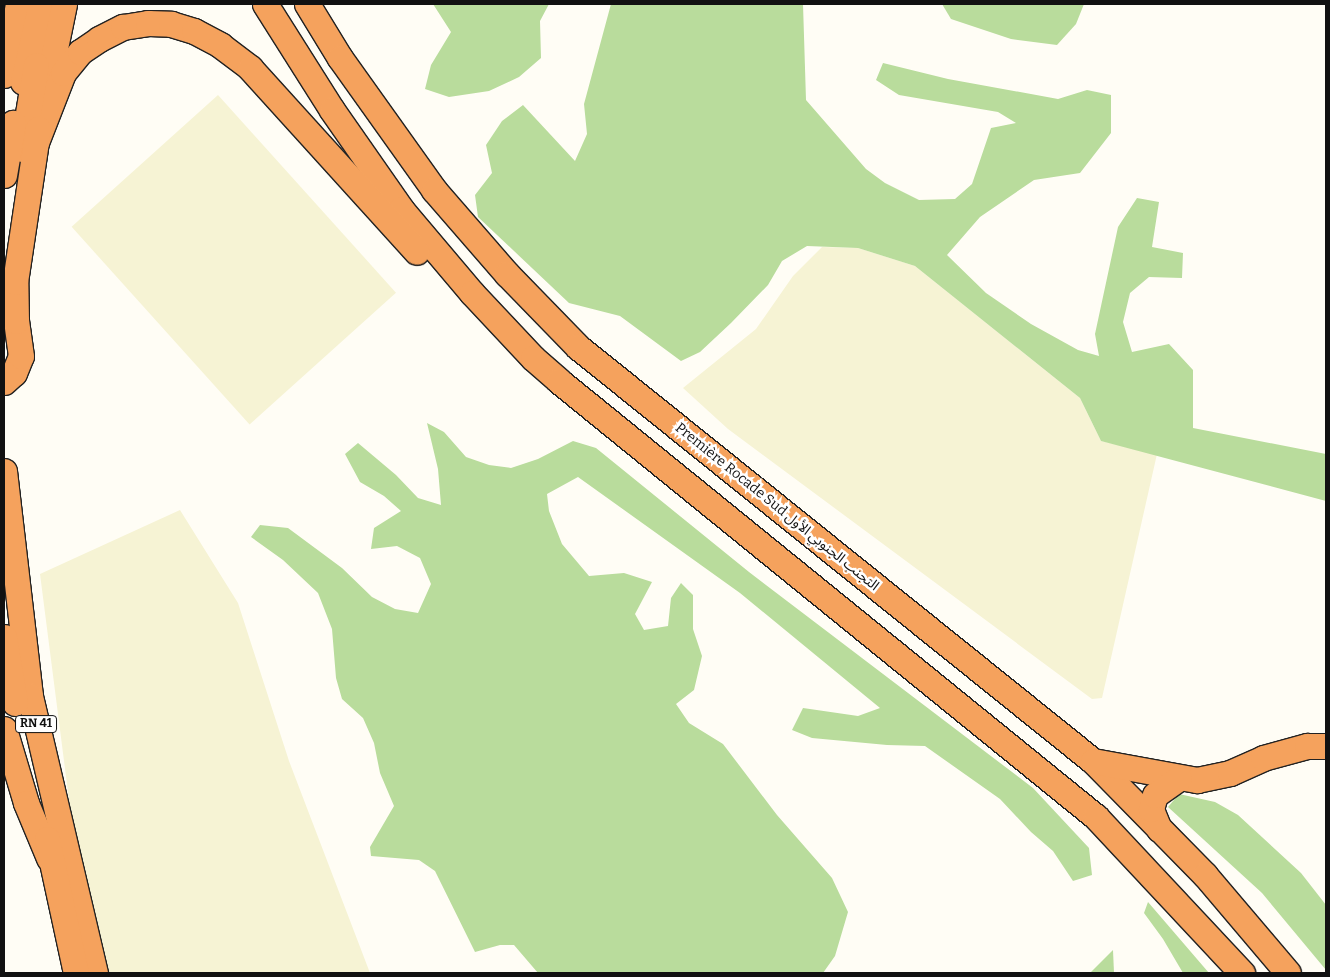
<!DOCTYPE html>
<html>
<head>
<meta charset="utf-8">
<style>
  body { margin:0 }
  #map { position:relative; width:1330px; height:977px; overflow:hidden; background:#fffdf5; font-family:Bitter,"Noto Sans Arabic",serif }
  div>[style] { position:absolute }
  .farmland>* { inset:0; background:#f6f3d4; transform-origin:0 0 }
  .forest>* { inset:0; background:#b9dc9c }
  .roads { filter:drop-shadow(1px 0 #222) drop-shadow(-1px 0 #222) drop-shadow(0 1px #222) drop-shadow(0 -1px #222) }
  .highway>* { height:25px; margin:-12.5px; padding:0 12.5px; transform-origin:12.5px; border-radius:12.5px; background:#f5a25d }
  span { translate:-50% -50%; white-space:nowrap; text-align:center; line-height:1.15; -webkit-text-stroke:5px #fff; paint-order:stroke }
  .shield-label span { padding:1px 4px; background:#fff; border:1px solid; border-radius:4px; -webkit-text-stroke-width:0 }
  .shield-label { font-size:12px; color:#111; font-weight:700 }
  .street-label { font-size:14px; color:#111 }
  .frame { position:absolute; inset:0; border:5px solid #111; pointer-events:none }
</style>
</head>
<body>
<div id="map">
  <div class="farmland">
    <i style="left:218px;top:95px;width:266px;height:197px;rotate:48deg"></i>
    <i style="clip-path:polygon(822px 247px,858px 248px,915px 266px,1080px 398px,1101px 441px,1157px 454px,1102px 698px,1092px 699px,728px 429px,683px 388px,756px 329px,793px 276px)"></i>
    <i style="clip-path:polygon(180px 510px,238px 603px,289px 761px,370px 973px,105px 973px,73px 831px,40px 574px)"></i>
  </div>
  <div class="forest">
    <i style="clip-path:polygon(433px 4px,549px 4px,540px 21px,541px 58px,519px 77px,489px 91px,449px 97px,425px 89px,431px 65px,451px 32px)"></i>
    <i style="clip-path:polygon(611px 4px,803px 4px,806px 100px,866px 169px,885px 183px,919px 200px,955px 199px,972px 184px,991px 128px,1016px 123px,998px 112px,899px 95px,876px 80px,883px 63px,948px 79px,1058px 99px,1087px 90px,1111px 95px,1111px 133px,1080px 173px,1034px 180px,980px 217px,947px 255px,986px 293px,1031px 324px,1078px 350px,1099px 356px,1095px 334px,1118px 227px,1137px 198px,1159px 202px,1152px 247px,1183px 253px,1182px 278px,1149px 277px,1130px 293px,1123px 322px,1132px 352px,1169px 344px,1193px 370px,1193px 428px,1326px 454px,1326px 501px,1101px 441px,1080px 398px,915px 266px,858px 248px,807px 246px,782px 261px,768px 285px,731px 323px,700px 352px,681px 361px,620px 316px,569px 303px,478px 217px,475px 195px,492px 173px,486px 145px,502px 121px,523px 105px,575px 161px,587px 134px,584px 104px)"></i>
    <i style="clip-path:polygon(942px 4px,1084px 4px,1076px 24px,1057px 45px,1011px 39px,951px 19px)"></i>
    <i style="clip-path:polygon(427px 423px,444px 432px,466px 457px,489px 465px,511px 468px,538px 459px,573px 441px,596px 448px,749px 572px,1033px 788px,1089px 848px,1092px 875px,1073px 881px,1053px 851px,1031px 832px,1000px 799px,925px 746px,887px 745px,812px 738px,792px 730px,803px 708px,858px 716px,880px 708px,740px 593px,578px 477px,547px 494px,549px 511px,562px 544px,589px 576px,624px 573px,652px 582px,635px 614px,644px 630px,668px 626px,671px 598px,681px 583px,693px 595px,693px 629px,702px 656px,694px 690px,676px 704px,689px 723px,723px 744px,777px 815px,832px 878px,848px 912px,835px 956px,823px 973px,538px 973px,514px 945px,500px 945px,475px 952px,435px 871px,419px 860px,371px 856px,370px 847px,394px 806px,380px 773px,374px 743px,363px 718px,342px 699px,336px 678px,332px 629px,318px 593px,283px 560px,251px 537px,260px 525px,288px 528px,342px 568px,372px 597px,395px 609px,418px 613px,431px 584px,420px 558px,397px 546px,371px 549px,374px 528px,401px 511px,384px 496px,360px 482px,345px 454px,358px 443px,396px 475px,418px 498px,441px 505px,438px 469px)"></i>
    <i style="clip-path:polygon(1179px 794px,1215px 802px,1238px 815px,1301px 873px,1326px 905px,1326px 970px,1262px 893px,1168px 807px)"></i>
    <i style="clip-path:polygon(1148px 902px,1209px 973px,1183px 973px,1163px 939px,1144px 913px)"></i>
    <i style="clip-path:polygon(1113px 950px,1114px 973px,1090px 973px)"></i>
  </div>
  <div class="roads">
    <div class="highway">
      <i style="left:265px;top:4px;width:125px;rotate:57.7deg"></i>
      <i style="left:332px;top:110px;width:121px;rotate:55.1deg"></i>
      <i style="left:401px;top:209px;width:110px;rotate:49.8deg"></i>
      <i style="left:472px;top:293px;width:89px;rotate:46.8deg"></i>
      <i style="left:533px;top:358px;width:35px;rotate:41deg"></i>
      <i style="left:559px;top:381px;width:692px;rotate:39.07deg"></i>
      <i style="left:1096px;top:817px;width:214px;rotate:46.9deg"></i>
      <i style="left:307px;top:4px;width:63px;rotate:58.6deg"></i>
      <i style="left:340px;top:58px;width:162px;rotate:54.5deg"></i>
      <i style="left:434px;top:190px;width:111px;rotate:49deg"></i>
      <i style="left:507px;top:274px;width:102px;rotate:45.8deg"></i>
      <i style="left:578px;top:347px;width:661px;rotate:38.8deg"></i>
      <i style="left:1093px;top:761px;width:160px;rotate:45.5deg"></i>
      <i style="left:1205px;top:875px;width:128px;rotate:49.7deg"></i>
      <i style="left:4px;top:75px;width:72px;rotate:-78.8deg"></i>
      <i style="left:23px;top:82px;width:80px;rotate:-77deg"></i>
      <i style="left:46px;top:92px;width:90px;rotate:-78.4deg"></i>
      <i style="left:35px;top:145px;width:77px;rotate:-68.7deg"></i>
      <i style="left:63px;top:73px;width:27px;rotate:-51deg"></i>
      <i style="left:80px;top:52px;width:23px;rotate:-34deg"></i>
      <i style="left:99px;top:39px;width:27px;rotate:-27deg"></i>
      <i style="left:123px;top:27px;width:25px;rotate:-9deg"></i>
      <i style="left:148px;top:23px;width:23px;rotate:2deg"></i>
      <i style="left:171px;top:24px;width:24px;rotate:17deg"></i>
      <i style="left:194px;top:31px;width:30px;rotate:28deg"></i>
      <i style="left:220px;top:45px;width:38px;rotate:37deg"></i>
      <i style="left:250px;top:68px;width:248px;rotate:47.8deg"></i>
      <i style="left:22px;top:149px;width:85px;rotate:-80.5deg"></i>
      <i style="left:4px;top:175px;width:53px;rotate:-80.2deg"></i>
      <i style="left:4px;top:382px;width:13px;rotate:-42deg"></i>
      <i style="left:14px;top:373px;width:18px;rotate:-68deg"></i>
      <i style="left:21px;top:356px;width:35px;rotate:-98deg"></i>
      <i style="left:16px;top:321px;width:39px;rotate:-91deg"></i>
      <i style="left:15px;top:282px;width:155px;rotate:-81.5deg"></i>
      <i style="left:4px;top:471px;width:226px;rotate:83.4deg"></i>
      <i style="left:30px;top:696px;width:285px;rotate:76.8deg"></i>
      <i style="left:4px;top:637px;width:67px;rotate:80.5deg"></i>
      <i style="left:4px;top:729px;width:77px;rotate:73.4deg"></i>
      <i style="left:26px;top:803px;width:60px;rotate:67.3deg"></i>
      <i style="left:1093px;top:761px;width:106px;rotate:10.4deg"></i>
      <i style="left:1197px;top:780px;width:34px;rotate:-12deg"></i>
      <i style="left:1230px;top:773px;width:36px;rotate:-24deg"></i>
      <i style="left:1263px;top:758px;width:46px;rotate:-15.3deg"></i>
      <i style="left:1307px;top:746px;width:19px"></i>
      <i style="left:1159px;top:829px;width:22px;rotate:-112deg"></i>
      <i style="left:1151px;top:809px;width:15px;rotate:-74deg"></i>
      <i style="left:1155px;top:795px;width:29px;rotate:-35deg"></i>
      <i style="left:47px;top:839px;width:137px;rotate:77.8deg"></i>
    </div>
  </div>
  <div class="shield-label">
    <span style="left:36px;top:724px">RN 41</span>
  </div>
  <div class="street-label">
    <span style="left:777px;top:507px;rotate:39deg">Première Rocade Sud التجنب الجنوبي الأول</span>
  </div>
  <div class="frame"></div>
</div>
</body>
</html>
